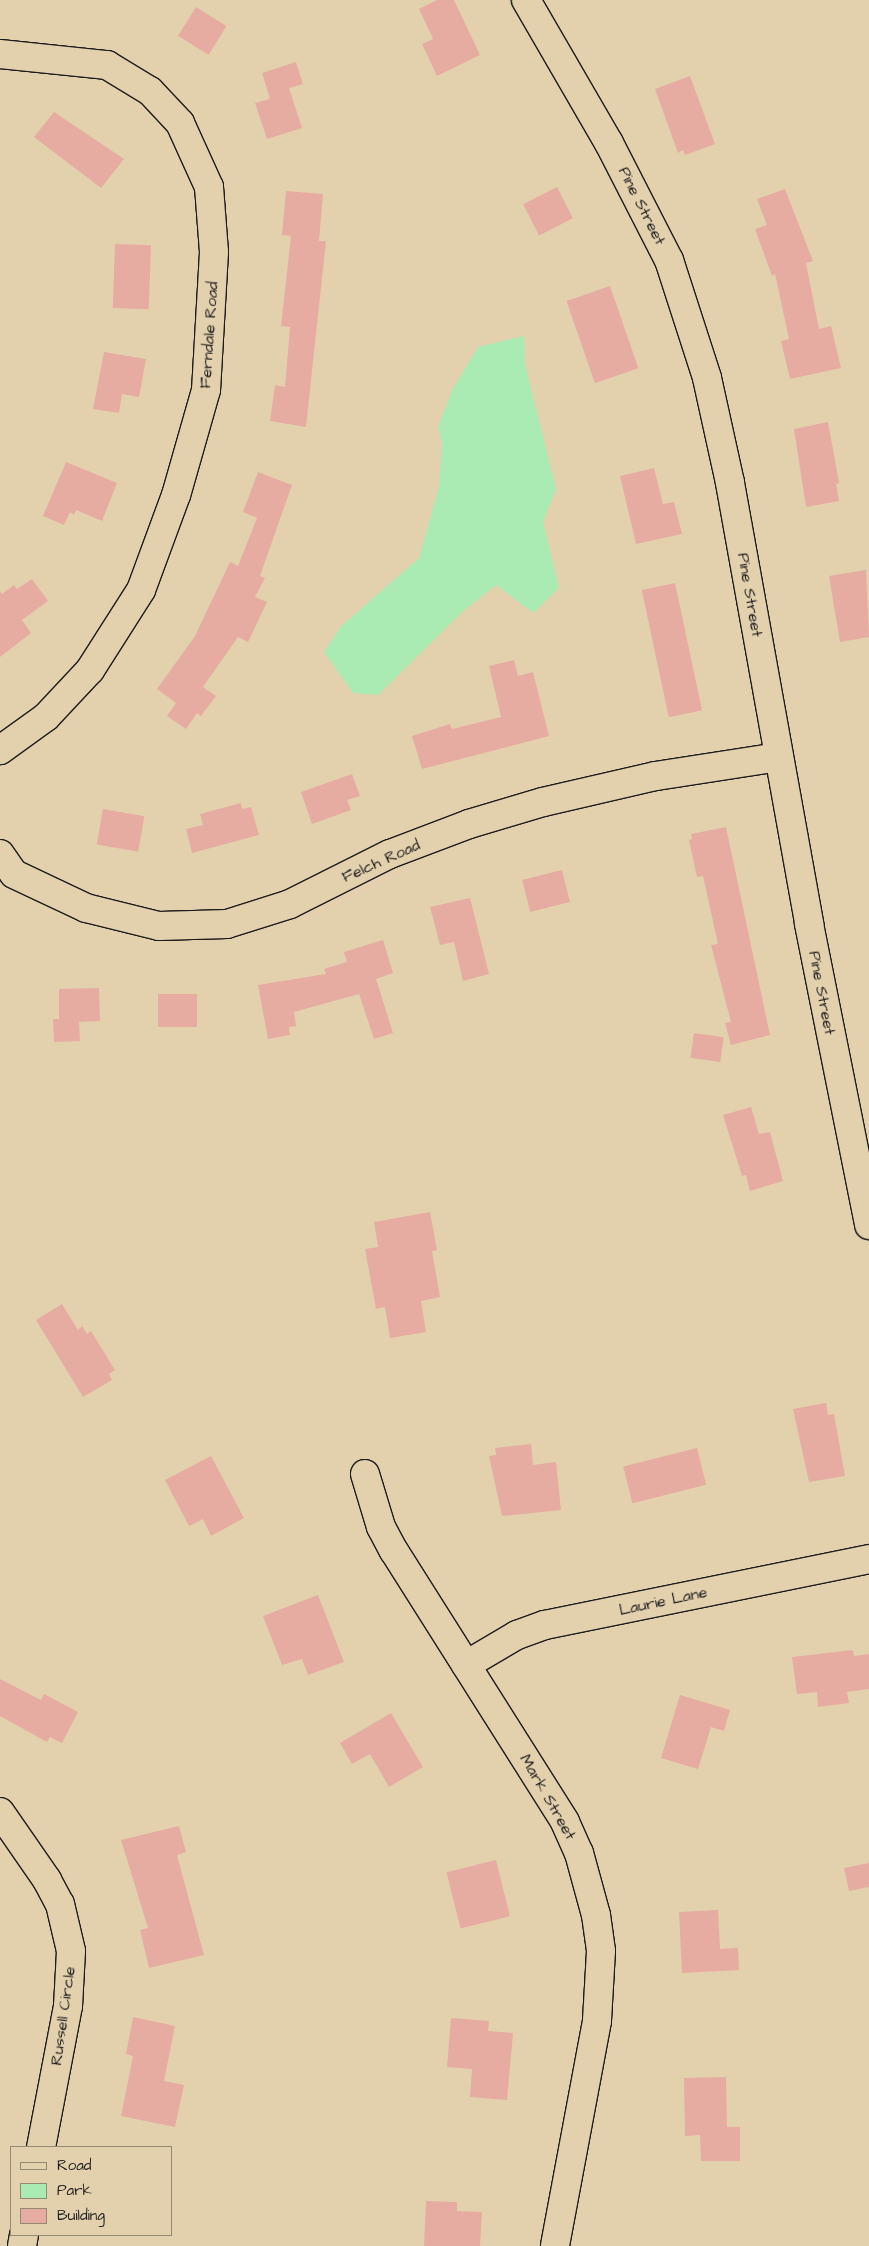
<!DOCTYPE html>
<html>
<head>
<meta charset="utf-8">
<style>
  body { margin:0 }
  #map { position:relative; width:869px; height:2246px; overflow:hidden; background:#e3d1ae; font-family:"Architects Daughter",sans-serif }
  div>[style] { position:absolute }
  .green>* { inset:0; background:#aaebb3 }
  .building>* { inset:0; background:#e6aca2; transform-origin:0 0 }
  .roads { filter:drop-shadow(1px 0 #1c1c1c) drop-shadow(-1px 0 #1c1c1c) drop-shadow(0 1px #1c1c1c) drop-shadow(0 -1px #1c1c1c) }
  .minor>* { height:28px; margin:-14px; padding:0 14px; transform-origin:14px; border-radius:14px; background:#e3d1ae }
  .secondary>* { height:28px; margin:-14px; padding:0 14px; transform-origin:14px; border-radius:14px; background:#e3d1ae }
  span { translate:-50% -50%; white-space:nowrap; text-align:center; line-height:1.15; -webkit-text-stroke:4.5px #e3d1ae; paint-order:stroke }
  .street-label { font-size:16px; color:#1c1c1c }
  .legend { position:absolute; left:10px; top:2146px; width:162px; height:90px; box-sizing:border-box; background:#e3d1ae; border:1px solid #938974; margin:0; padding:6px 9px; list-style:none; font-size:15px; color:#1c1c1c }
  .legend li { display:flex; align-items:center; gap:10px; height:25px }
  .legend b { width:25px; border:1px solid #938974 }
</style>
</head>
<body>
<div id="map">
  <div class="green">
    <i style="clip-path:polygon(524px 336px,525px 365px,556px 489px,543px 522px,559px 588px,533px 613px,496px 585px,462px 612px,378px 695px,353px 693px,324px 652px,341px 626px,419px 558px,439px 486px,442px 442px,438px 427px,453px 388px,478px 347px)"></i>
  </div>
  <div class="building">
    <i style="clip-path:polygon(437px 0,454px 0,480px 55px,437px 76px,422px 44px,433px 39px,419px 9px)"></i>
    <i style="left:196px;top:7px;width:36px;height:34px;rotate:32deg"></i>
    <i style="clip-path:polygon(296px 62px,303px 84px,289px 88px,302px 128px,267px 139px,255px 103px,270px 99px,262px 73px)"></i>
    <i style="clip-path:polygon(690px 76px,715px 144px,685px 155px,683px 150px,678px 153px,655px 89px)"></i>
    <i style="clip-path:polygon(54px 112px,124px 159px,101px 188px,34px 137px)"></i>
    <i style="left:557px;top:187px;width:35px;height:38px;rotate:63deg"></i>
    <i style="clip-path:polygon(785px 189px,813px 261px,806px 263px,819px 329px,831px 326px,841px 368px,790px 379px,781px 341px,789px 339px,775px 274px,772px 276px,755px 229px,767px 225px,757px 199px)"></i>
    <i style="clip-path:polygon(286px 191px,323px 194px,319px 241px,326px 241px,306px 427px,270px 421px,275px 385px,285px 387px,290px 327px,281px 326px,291px 236px,282px 235px)"></i>
    <i style="left:115px;top:244px;width:36px;height:64px;rotate:2deg"></i>
    <i style="left:610px;top:286px;width:87px;height:46px;rotate:71deg"></i>
    <i style="clip-path:polygon(104px 352px,146px 359px,139px 397px,122px 394px,119px 413px,93px 409px)"></i>
    <i style="clip-path:polygon(828px 422px,839px 483px,836px 484px,839px 501px,806px 507px,794px 429px)"></i>
    <i style="clip-path:polygon(66px 462px,117px 483px,102px 521px,76px 510px,74px 515px,70px 512px,64px 525px,43px 516px)"></i>
    <i style="clip-path:polygon(654px 468px,663px 504px,674px 502px,682px 534px,636px 544px,620px 476px)"></i>
    <i style="clip-path:polygon(258px 472px,292px 485px,260px 576px,265px 578px,255px 597px,267px 602px,248px 642px,238px 637px,203px 687px,216px 696px,201px 716px,197px 713px,186px 729px,167px 716px,176px 703px,157px 689px,195px 636px,230px 562px,238px 566px,257px 518px,243px 512px)"></i>
    <i style="clip-path:polygon(866px 570px,869px 637px,840px 642px,829px 576px)"></i>
    <i style="clip-path:polygon(32px 579px,48px 601px,22px 620px,31px 633px,0 657px,0 591px,2px 594px,14px 585px,17px 589px)"></i>
    <i style="left:675px;top:583px;width:130px;height:34px;rotate:78deg"></i>
    <i style="clip-path:polygon(514px 660px,518px 676px,533px 672px,549px 736px,422px 769px,412px 736px,450px 724px,452px 729px,501px 717px,489px 666px)"></i>
    <i style="clip-path:polygon(352px 774px,360px 796px,347px 800px,351px 810px,312px 824px,301px 792px)"></i>
    <i style="clip-path:polygon(241px 803px,242px 809px,251px 807px,259px 835px,192px 853px,186px 829px,203px 825px,200px 814px)"></i>
    <i style="left:103px;top:809px;width:42px;height:36px;rotate:10deg"></i>
    <i style="clip-path:polygon(726px 827px,770px 1035px,731px 1045px,725px 1023px,731px 1022px,711px 945px,718px 944px,703px 876px,697px 877px,689px 840px,692px 839px,691px 834px)"></i>
    <i style="left:562px;top:870px;width:33px;height:41px;rotate:76deg"></i>
    <i style="clip-path:polygon(470px 898px,489px 974px,463px 981px,454px 942px,440px 945px,430px 907px)"></i>
    <i style="clip-path:polygon(383px 940px,393px 973px,376px 979px,393px 1033px,374px 1039px,359px 994px,294px 1012px,296px 1026px,289px 1027px,290px 1035px,268px 1039px,258px 985px,326px 974px,324px 969px,347px 962px,344px 952px)"></i>
    <i style="clip-path:polygon(99px 988px,100px 1021px,79px 1022px,80px 1041px,54px 1042px,53px 1019px,59px 1019px,59px 989px)"></i>
    <i style="left:158px;top:994px;width:39px;height:33px"></i>
    <i style="left:694px;top:1033px;width:30px;height:25px;rotate:8deg"></i>
    <i style="clip-path:polygon(751px 1107px,759px 1134px,770px 1132px,783px 1181px,750px 1191px,746px 1175px,742px 1176px,723px 1115px)"></i>
    <i style="clip-path:polygon(430px 1212px,437px 1250px,432px 1251px,440px 1297px,421px 1301px,426px 1332px,390px 1338px,385px 1307px,376px 1309px,365px 1249px,378px 1247px,374px 1222px)"></i>
    <i style="clip-path:polygon(62px 1304px,78px 1330px,82px 1326px,87px 1334px,91px 1331px,115px 1370px,109px 1374px,112px 1380px,83px 1397px,36px 1320px)"></i>
    <i style="clip-path:polygon(826px 1403px,828px 1415px,834px 1414px,845px 1476px,809px 1482px,793px 1409px)"></i>
    <i style="clip-path:polygon(531px 1444px,533px 1465px,556px 1462px,561px 1510px,502px 1516px,489px 1456px,496px 1455px,495px 1448px)"></i>
    <i style="left:697px;top:1448px;width:38px;height:76px;rotate:76deg"></i>
    <i style="clip-path:polygon(211px 1456px,244px 1518px,211px 1536px,203px 1519px,189px 1526px,165px 1480px)"></i>
    <i style="clip-path:polygon(318px 1595px,344px 1662px,308px 1675px,302px 1659px,282px 1665px,263px 1616px)"></i>
    <i style="clip-path:polygon(853px 1650px,854px 1656px,869px 1654px,869px 1689px,847px 1692px,849px 1703px,818px 1707px,817px 1692px,797px 1694px,792px 1657px)"></i>
    <i style="clip-path:polygon(0 1679px,41px 1700px,44px 1694px,78px 1712px,62px 1743px,50px 1737px,47px 1742px,0 1716px)"></i>
    <i style="clip-path:polygon(680px 1695px,730px 1710px,724px 1731px,711px 1727px,698px 1769px,661px 1758px)"></i>
    <i style="clip-path:polygon(391px 1713px,423px 1767px,389px 1787px,370px 1754px,352px 1764px,340px 1743px)"></i>
    <i style="clip-path:polygon(179px 1826px,186px 1852px,177px 1855px,204px 1955px,149px 1968px,140px 1930px,148px 1928px,121px 1840px)"></i>
    <i style="left:496px;top:1860px;width:58px;height:51px;rotate:76deg"></i>
    <i style="clip-path:polygon(869px 1863px,869px 1887px,849px 1891px,844px 1868px)"></i>
    <i style="clip-path:polygon(718px 1910px,720px 1949px,738px 1948px,739px 1970px,682px 1973px,679px 1912px)"></i>
    <i style="clip-path:polygon(133px 2017px,175px 2026px,164px 2081px,184px 2085px,175px 2127px,121px 2116px,133px 2056px,126px 2054px)"></i>
    <i style="clip-path:polygon(451px 2018px,489px 2021px,488px 2031px,513px 2033px,507px 2100px,470px 2097px,472px 2069px,447px 2067px)"></i>
    <i style="clip-path:polygon(726px 2077px,727px 2127px,740px 2127px,740px 2161px,701px 2161px,700px 2135px,685px 2136px,684px 2078px)"></i>
    <i style="clip-path:polygon(426px 2201px,457px 2202px,457px 2211px,482px 2212px,480px 2246px,424px 2246px)"></i>
  </div>
  <div class="roads">
    <div class="minor">
      <i style="left:0;top:54px;width:108px;rotate:5.9deg"></i>
      <i style="left:107px;top:65px;width:50px;rotate:31.2deg"></i>
      <i style="left:150px;top:91px;width:44px;rotate:46.8deg"></i>
      <i style="left:180px;top:123px;width:70px;rotate:65.6deg"></i>
      <i style="left:209px;top:187px;width:65px;rotate:85.6deg"></i>
      <i style="left:214px;top:252px;width:138px;rotate:93.3deg"></i>
      <i style="left:206px;top:390px;width:109px;rotate:105.9deg"></i>
      <i style="left:176px;top:495px;width:101px;rotate:110.2deg"></i>
      <i style="left:141px;top:590px;width:95px;rotate:122.5deg"></i>
      <i style="left:90px;top:670px;width:64px;rotate:133.1deg"></i>
      <i style="left:46px;top:717px;width:57px;rotate:144.3deg"></i>
      <i style="left:0;top:854px;width:24px;rotate:55deg"></i>
      <i style="left:14px;top:874px;width:80px;rotate:25.3deg"></i>
      <i style="left:86px;top:908px;width:75px;rotate:13.9deg"></i>
      <i style="left:159px;top:926px;width:68px;rotate:-1.7deg"></i>
      <i style="left:227px;top:924px;width:66px;rotate:-17.6deg"></i>
      <i style="left:290px;top:904px;width:112px;rotate:-26.6deg"></i>
      <i style="left:390px;top:854px;width:85px;rotate:-20.8deg"></i>
      <i style="left:469px;top:824px;width:77px;rotate:-16.6deg"></i>
      <i style="left:543px;top:802px;width:116px;rotate:-13deg"></i>
      <i style="left:656px;top:776px;width:124px;rotate:-8.8deg"></i>
      <i style="left:365px;top:1474px;width:55px;rotate:73.2deg"></i>
      <i style="left:381px;top:1527px;width:27px;rotate:62deg"></i>
      <i style="left:394px;top:1551px;width:320px;rotate:57.7deg"></i>
      <i style="left:565px;top:1822px;width:34px;rotate:66deg"></i>
      <i style="left:579px;top:1853px;width:64px;rotate:74.7deg"></i>
      <i style="left:596px;top:1915px;width:36px;rotate:82deg"></i>
      <i style="left:601px;top:1951px;width:70px;rotate:93.3deg"></i>
      <i style="left:597px;top:2021px;width:229px;rotate:100.6deg"></i>
      <i style="left:466px;top:1665px;width:59px;rotate:-30.5deg"></i>
      <i style="left:517px;top:1635px;width:30px;rotate:-20deg"></i>
      <i style="left:545px;top:1625px;width:331px;rotate:-11.5deg"></i>
      <i style="left:0;top:1812px;width:83px;rotate:55.3deg"></i>
      <i style="left:47px;top:1880px;width:27px;rotate:62deg"></i>
      <i style="left:60px;top:1904px;width:48px;rotate:76.8deg"></i>
      <i style="left:71px;top:1951px;width:55px;rotate:93.1deg"></i>
      <i style="left:68px;top:2006px;width:144px;rotate:100.8deg"></i>
      <i style="left:22px;top:2246px;width:11px;rotate:-80deg"></i>
    </div>
    <div class="secondary">
      <i style="left:526px;top:0;width:165px;rotate:59.9deg"></i>
      <i style="left:609px;top:143px;width:131px;rotate:62.9deg"></i>
      <i style="left:669px;top:260px;width:124px;rotate:72.1deg"></i>
      <i style="left:707px;top:378px;width:107px;rotate:77.6deg"></i>
      <i style="left:730px;top:483px;width:448px;rotate:79.8deg"></i>
      <i style="left:809px;top:924px;width:307px;rotate:78.7deg"></i>
    </div>
  </div>
  <div class="street-label">
    <span style="left:642px;top:206px;rotate:63deg">Pine Street</span>
    <span style="left:209px;top:335px;rotate:-86deg">Ferndale Road</span>
    <span style="left:750px;top:595px;rotate:80deg">Pine Street</span>
    <span style="left:381px;top:861px;rotate:-24deg">Felch Road</span>
    <span style="left:822px;top:993px;rotate:79deg">Pine Street</span>
    <span style="left:663px;top:1601px;rotate:-12deg">Laurie Lane</span>
    <span style="left:548px;top:1797px;rotate:60deg">Mark Street</span>
    <span style="left:63px;top:2016px;rotate:-82deg">Russell Circle</span>
  </div>
  <ul class="legend">
  <li><b style="height:6px;background:#e3d1ae"></b>Road</li>
  <li><b style="height:14px;background:#aaebb3"></b>Park</li>
  <li><b style="height:14px;background:#e6aca2"></b>Building</li>
  </ul>
</div>
</body>
</html>
